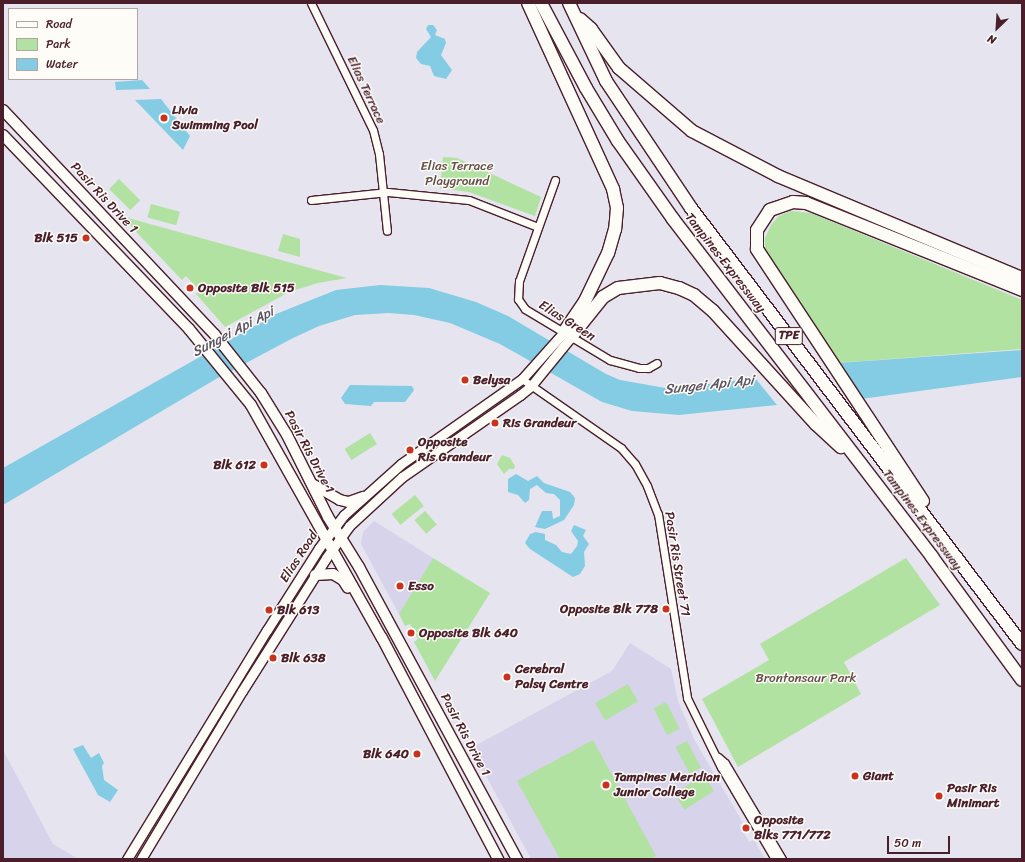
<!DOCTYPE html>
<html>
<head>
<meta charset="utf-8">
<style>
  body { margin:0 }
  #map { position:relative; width:1025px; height:862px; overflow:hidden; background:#e6e4ef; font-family:Sriracha,sans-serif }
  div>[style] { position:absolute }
  .built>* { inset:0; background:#d6d3ea }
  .green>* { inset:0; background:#b1e2a1; transform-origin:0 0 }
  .water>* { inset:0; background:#83cce3 }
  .roads { filter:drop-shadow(1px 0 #4a1f2b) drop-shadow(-1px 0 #4a1f2b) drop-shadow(0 1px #4a1f2b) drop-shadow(0 -1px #4a1f2b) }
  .minor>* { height:7px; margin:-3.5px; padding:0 3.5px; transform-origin:3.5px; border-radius:3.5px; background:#fdfcf7 }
  .secondary>* { height:9px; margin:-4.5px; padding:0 4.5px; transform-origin:4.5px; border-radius:4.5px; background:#fdfcf7 }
  .primary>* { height:10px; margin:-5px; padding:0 5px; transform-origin:5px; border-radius:5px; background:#fdfcf7 }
  .motorway>* { height:12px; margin:-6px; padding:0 6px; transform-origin:6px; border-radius:6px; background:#fdfcf7 }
  .dots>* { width:11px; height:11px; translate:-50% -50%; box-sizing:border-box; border:2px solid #fdfcf7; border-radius:50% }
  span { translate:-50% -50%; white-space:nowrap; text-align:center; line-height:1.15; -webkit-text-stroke:3px #fdfcf7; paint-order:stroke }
  .shield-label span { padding:1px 3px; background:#fdfcf7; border:1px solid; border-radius:3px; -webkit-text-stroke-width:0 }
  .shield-label { font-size:12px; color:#4a1f2b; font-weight:700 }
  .street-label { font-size:13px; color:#4a1f2b }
  .poi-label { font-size:13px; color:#4a1f2b; font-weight:700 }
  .left { translate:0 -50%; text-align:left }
  .right { translate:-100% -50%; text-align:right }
  .park-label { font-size:13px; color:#645048 }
  .water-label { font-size:14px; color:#5b5362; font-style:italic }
  .frame { position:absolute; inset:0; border:4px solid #4a1f2b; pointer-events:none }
  .legend { position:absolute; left:8px; top:8px; width:130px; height:72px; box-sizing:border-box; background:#fdfcf7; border:1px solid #b5a4a5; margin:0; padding:5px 7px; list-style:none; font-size:12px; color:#4a1f2b }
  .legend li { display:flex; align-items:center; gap:8px; height:20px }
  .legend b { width:20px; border:1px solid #b5a4a5 }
  .north { position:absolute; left:977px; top:8px; width:40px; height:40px; -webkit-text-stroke:3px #fdfcf7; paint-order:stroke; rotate:205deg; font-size:11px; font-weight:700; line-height:16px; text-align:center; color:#4a1f2b }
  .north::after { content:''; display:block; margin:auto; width:14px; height:18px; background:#4a1f2b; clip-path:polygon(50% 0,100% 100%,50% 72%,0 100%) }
  .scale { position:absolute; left:887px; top:836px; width:63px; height:18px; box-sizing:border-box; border:2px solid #4a1f2b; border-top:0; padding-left:5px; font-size:12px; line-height:14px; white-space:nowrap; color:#4a1f2b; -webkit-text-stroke:3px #fdfcf7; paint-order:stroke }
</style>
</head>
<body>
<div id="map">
  <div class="built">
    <i style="clip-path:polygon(374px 521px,433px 558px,399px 614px,361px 544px,363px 532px)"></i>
    <i style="clip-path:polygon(630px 643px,671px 669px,678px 701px,695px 741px,743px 823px,740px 825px,749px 842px,754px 840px,765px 859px,531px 859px,471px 748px,612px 671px)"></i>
    <i style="clip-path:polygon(3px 750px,53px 844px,78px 859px,3px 859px)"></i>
  </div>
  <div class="green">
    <i style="clip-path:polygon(443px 157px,457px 158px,541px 197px,535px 216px,469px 192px,440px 188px)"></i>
    <i style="left:119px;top:179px;width:30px;height:14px;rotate:45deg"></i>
    <i style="left:151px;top:204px;width:30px;height:14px;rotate:15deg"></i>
    <i style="clip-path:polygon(791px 211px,811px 213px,1022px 300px,1022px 349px,838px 363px,765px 250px,765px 238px,771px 225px,779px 216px)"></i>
    <i style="clip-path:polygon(121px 216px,321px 271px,347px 278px,318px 283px,289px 292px,225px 327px,196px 294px,199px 290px,186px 276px,182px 280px)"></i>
    <i style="clip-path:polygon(283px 234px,300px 239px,300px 257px,278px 251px)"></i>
    <i style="left:370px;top:433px;width:13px;height:30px;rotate:58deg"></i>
    <i style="clip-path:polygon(502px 455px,510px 458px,515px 466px,514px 469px,509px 469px,504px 474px,497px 464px)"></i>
    <i style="left:415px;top:495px;width:14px;height:30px;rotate:51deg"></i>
    <i style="left:425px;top:511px;width:18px;height:14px;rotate:49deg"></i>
    <i style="clip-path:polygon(433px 558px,490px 593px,435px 681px,414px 642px,418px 639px,410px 624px,405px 626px,399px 614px)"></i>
    <i style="clip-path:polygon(906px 558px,940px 605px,844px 662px,861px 694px,738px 767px,702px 699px,769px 660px,760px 644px)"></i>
    <i style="left:628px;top:684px;width:20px;height:38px;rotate:60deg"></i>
    <i style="left:666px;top:702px;width:30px;height:14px;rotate:63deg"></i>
    <i style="clip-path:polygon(593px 740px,656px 856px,650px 859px,560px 859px,517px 781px)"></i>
    <i style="left:687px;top:741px;width:30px;height:13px;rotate:62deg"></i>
    <i style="left:704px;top:775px;width:19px;height:35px;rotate:58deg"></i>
  </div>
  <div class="water">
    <i style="clip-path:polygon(428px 25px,433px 25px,437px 30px,435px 35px,445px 39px,446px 43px,441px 55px,452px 70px,446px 79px,434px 76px,430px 66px,421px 64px,416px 58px,417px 52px,431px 37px,426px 29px)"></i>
    <i style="clip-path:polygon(142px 80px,150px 89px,116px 90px,115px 82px)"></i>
    <i style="clip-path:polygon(161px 99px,190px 136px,183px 150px,135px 100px)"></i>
    <i style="clip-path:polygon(380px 285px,429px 288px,476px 302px,508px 316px,606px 374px,620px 380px,671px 389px,755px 378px,777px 405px,679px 415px,632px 411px,602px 402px,500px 344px,450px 323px,414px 315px,389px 313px,355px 315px,319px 326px,293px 338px,216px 379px,3px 505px,3px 468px,276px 314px,336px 290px)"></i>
    <i style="clip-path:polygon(1022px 350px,1022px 377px,861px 399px,838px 363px)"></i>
    <i style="clip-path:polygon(350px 385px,412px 386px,414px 390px,405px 402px,374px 402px,371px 406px,345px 404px,341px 398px)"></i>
    <i style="clip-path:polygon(516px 474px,528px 481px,537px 476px,544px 483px,570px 492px,575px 498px,574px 505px,564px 520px,545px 529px,535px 527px,542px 511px,552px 511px,553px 519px,560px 516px,560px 500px,554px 494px,546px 493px,537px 485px,530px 489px,529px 500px,525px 503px,518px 495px,508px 492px,508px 479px)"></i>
    <i style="clip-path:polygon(574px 525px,586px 530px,583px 536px,589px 544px,584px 552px,585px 566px,580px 574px,573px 577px,530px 549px,525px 543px,530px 534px,536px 532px,545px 534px,545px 540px,556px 545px,562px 552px,571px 554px,577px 546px,578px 541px,571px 531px)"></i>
    <i style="clip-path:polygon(83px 745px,91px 758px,99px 753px,104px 763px,102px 766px,104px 780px,118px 790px,110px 802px,98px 795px,73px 749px)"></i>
  </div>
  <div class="roads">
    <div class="minor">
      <i style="left:311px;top:3px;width:141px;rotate:64deg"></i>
      <i style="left:373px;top:130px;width:25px;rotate:76deg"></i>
      <i style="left:379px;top:154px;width:77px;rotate:84.1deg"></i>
      <i style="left:555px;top:180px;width:107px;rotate:109.6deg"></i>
      <i style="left:519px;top:281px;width:18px;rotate:93deg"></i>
      <i style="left:518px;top:299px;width:12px;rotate:55deg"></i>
      <i style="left:525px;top:309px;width:99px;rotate:31deg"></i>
      <i style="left:610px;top:360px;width:30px;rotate:15deg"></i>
      <i style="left:639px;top:368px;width:9px"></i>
      <i style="left:648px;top:368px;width:10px;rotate:-29deg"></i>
      <i style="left:311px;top:200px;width:77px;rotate:-5.9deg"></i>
      <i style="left:388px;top:192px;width:81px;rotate:5.6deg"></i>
      <i style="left:469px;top:200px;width:74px;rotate:21.4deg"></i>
      <i style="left:522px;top:379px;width:121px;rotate:34.9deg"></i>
      <i style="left:621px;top:448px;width:21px;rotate:49deg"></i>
      <i style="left:635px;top:464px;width:25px;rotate:61deg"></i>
      <i style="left:647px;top:486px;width:30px;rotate:69deg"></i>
      <i style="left:658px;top:514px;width:186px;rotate:81deg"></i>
      <i style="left:687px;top:698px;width:77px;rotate:63.8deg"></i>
      <i style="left:721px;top:767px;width:107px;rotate:59.6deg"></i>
      <i style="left:718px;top:757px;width:9px;rotate:41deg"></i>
      <i style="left:725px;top:763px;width:112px;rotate:59.3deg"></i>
    </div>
    <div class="secondary">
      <i style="left:127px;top:859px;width:268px;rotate:-58.6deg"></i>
      <i style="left:267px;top:630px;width:97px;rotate:-57.6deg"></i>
      <i style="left:319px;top:548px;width:41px;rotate:-52.9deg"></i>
      <i style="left:344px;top:515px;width:76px;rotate:-41.8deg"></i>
      <i style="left:401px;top:464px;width:148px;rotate:-35.1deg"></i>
      <i style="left:522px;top:379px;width:63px;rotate:-48.2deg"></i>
      <i style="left:141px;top:859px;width:196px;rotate:-59deg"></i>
      <i style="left:242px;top:691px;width:157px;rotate:-57.7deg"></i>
      <i style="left:326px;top:558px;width:39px;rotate:-54deg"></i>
      <i style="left:349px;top:526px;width:72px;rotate:-42.8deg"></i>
      <i style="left:402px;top:477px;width:144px;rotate:-34.8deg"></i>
      <i style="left:520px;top:395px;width:14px;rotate:-39deg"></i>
      <i style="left:531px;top:386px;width:63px;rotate:-50.8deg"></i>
    </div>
    <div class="primary">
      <i style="left:3px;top:110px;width:309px;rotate:46.7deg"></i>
      <i style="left:215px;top:335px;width:74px;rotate:51.6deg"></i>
      <i style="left:261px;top:393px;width:49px;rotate:58.2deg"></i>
      <i style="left:287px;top:435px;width:92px;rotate:63.4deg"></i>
      <i style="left:328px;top:517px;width:59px;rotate:58.2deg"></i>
      <i style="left:359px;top:567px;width:332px;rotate:61.6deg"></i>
      <i style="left:3px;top:135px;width:269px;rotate:46.2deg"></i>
      <i style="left:189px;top:329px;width:98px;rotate:50.8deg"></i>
      <i style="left:251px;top:405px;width:267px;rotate:60.7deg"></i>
      <i style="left:382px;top:638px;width:250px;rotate:62.3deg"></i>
      <i style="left:314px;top:485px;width:30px;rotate:30deg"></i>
      <i style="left:340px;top:500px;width:9px;rotate:13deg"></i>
      <i style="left:349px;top:502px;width:15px;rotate:-20deg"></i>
      <i style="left:315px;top:575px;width:18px;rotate:-3deg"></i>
      <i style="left:333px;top:574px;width:12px;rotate:31deg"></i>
      <i style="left:343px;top:580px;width:9px;rotate:58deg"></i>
    </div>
    <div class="motorway">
      <i style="left:528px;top:3px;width:205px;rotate:65.4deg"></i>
      <i style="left:613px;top:189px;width:19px;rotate:78deg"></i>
      <i style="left:617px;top:208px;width:21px;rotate:95deg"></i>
      <i style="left:615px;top:229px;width:25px;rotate:106deg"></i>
      <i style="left:608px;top:253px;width:53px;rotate:115.6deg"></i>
      <i style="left:585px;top:301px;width:37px;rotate:124deg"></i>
      <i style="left:541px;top:3px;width:96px;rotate:62.1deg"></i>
      <i style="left:586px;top:88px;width:62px;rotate:58.9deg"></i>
      <i style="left:618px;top:141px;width:95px;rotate:54.8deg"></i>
      <i style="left:673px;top:219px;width:426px;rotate:52.5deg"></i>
      <i style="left:932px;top:557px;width:152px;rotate:53.8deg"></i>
      <i style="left:569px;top:3px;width:86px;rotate:64.6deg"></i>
      <i style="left:606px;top:81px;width:153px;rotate:56.2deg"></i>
      <i style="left:691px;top:208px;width:547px;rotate:52.8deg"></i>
      <i style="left:580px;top:19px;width:15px;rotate:42deg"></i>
      <i style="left:591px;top:29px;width:48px;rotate:54.3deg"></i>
      <i style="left:619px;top:68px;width:96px;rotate:40.8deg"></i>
      <i style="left:692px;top:131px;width:97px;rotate:27.6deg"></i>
      <i style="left:778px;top:176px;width:264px;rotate:22.7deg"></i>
      <i style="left:571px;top:337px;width:51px;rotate:-51.3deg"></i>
      <i style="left:603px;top:297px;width:17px;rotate:-31deg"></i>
      <i style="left:618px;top:288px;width:42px;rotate:-6.8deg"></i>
      <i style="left:660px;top:283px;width:20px;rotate:15deg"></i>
      <i style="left:679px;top:288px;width:17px;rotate:25deg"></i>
      <i style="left:694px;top:295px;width:25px;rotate:40deg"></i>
      <i style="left:713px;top:311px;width:153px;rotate:47.7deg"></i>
      <i style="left:816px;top:424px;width:34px;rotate:43deg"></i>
      <i style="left:923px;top:501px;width:302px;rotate:-123.4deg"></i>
      <i style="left:757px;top:249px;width:19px;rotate:-90deg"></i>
      <i style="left:757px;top:230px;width:24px;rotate:-57deg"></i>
      <i style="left:770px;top:210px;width:24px;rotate:-19deg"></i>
      <i style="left:793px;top:202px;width:13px;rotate:4deg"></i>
      <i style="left:806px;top:203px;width:233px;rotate:21.9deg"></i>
    </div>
  </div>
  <div class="dots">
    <i style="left:164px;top:118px;background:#c8321e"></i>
    <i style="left:86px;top:238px;background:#c8321e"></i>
    <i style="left:190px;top:288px;background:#c8321e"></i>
    <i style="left:465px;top:380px;background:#c8321e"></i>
    <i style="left:495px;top:423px;background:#c8321e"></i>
    <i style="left:410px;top:450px;background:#c8321e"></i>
    <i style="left:264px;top:465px;background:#c8321e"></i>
    <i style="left:400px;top:586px;background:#c8321e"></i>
    <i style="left:666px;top:609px;background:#c8321e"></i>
    <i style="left:269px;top:610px;background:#c8321e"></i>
    <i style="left:411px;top:633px;background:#c8321e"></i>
    <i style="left:273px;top:658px;background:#c8321e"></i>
    <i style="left:507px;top:677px;background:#c8321e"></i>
    <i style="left:417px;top:754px;background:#c8321e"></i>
    <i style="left:855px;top:776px;background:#c8321e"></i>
    <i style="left:606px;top:785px;background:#c8321e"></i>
    <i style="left:939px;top:796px;background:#c8321e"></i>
    <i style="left:746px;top:828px;background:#c8321e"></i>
  </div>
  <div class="shield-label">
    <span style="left:789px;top:336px">TPE</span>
  </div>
  <div class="street-label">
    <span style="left:366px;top:90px;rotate:65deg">Elias Terrace</span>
    <span style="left:104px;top:198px;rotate:47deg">Pasir Ris Drive 1</span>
    <span style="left:725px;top:263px;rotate:52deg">Tampines Expressway</span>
    <span style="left:567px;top:321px;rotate:32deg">Elias Green</span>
    <span style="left:309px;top:452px;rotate:62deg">Pasir Ris Drive 1</span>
    <span style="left:922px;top:520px;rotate:53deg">Tampines Expressway</span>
    <span style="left:299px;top:557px;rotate:-57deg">Elias Road</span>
    <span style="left:677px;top:564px;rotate:81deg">Pasir Ris Street 71</span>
    <span style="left:465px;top:735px;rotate:62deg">Pasir Ris Drive 1</span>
  </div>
  <div class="poi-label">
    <span class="left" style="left:172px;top:118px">Livia<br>Swimming Pool</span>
    <span class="right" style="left:78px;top:238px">Blk 515</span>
    <span class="left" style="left:198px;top:288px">Opposite Blk 515</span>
    <span class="left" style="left:473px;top:380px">Belysa</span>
    <span class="left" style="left:503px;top:423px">Ris Grandeur</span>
    <span class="left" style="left:418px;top:450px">Opposite<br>Ris Grandeur</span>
    <span class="right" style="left:256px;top:465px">Blk 612</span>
    <span class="left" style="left:408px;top:586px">Esso</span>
    <span class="right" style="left:658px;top:609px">Opposite Blk 778</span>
    <span class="left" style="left:277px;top:610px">Blk 613</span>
    <span class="left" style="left:419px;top:633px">Opposite Blk 640</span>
    <span class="left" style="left:281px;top:658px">Blk 638</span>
    <span class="left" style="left:515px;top:677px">Cerebral<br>Palsy Centre</span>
    <span class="right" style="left:409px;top:754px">Blk 640</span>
    <span class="left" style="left:863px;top:776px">Giant</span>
    <span class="left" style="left:614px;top:785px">Tampines Meridian<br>Junior College</span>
    <span class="left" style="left:947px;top:796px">Pasir Ris<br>Minimart</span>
    <span class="left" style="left:754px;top:828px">Opposite<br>Blks 771/772</span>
  </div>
  <div class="park-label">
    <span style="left:457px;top:174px">Elias Terrace<br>Playground</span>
    <span style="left:806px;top:678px">Brontonsaur Park</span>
  </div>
  <div class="water-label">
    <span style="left:233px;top:332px;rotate:-28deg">Sungei Api Api</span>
    <span style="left:709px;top:385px;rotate:-6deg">Sungei Api Api</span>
  </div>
  <div class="frame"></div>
  <ul class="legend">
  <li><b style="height:5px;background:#fdfcf7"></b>Road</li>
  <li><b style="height:11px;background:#b1e2a1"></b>Park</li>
  <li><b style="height:11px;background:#83cce3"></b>Water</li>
  </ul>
  <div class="north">N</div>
  <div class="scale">50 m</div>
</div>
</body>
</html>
